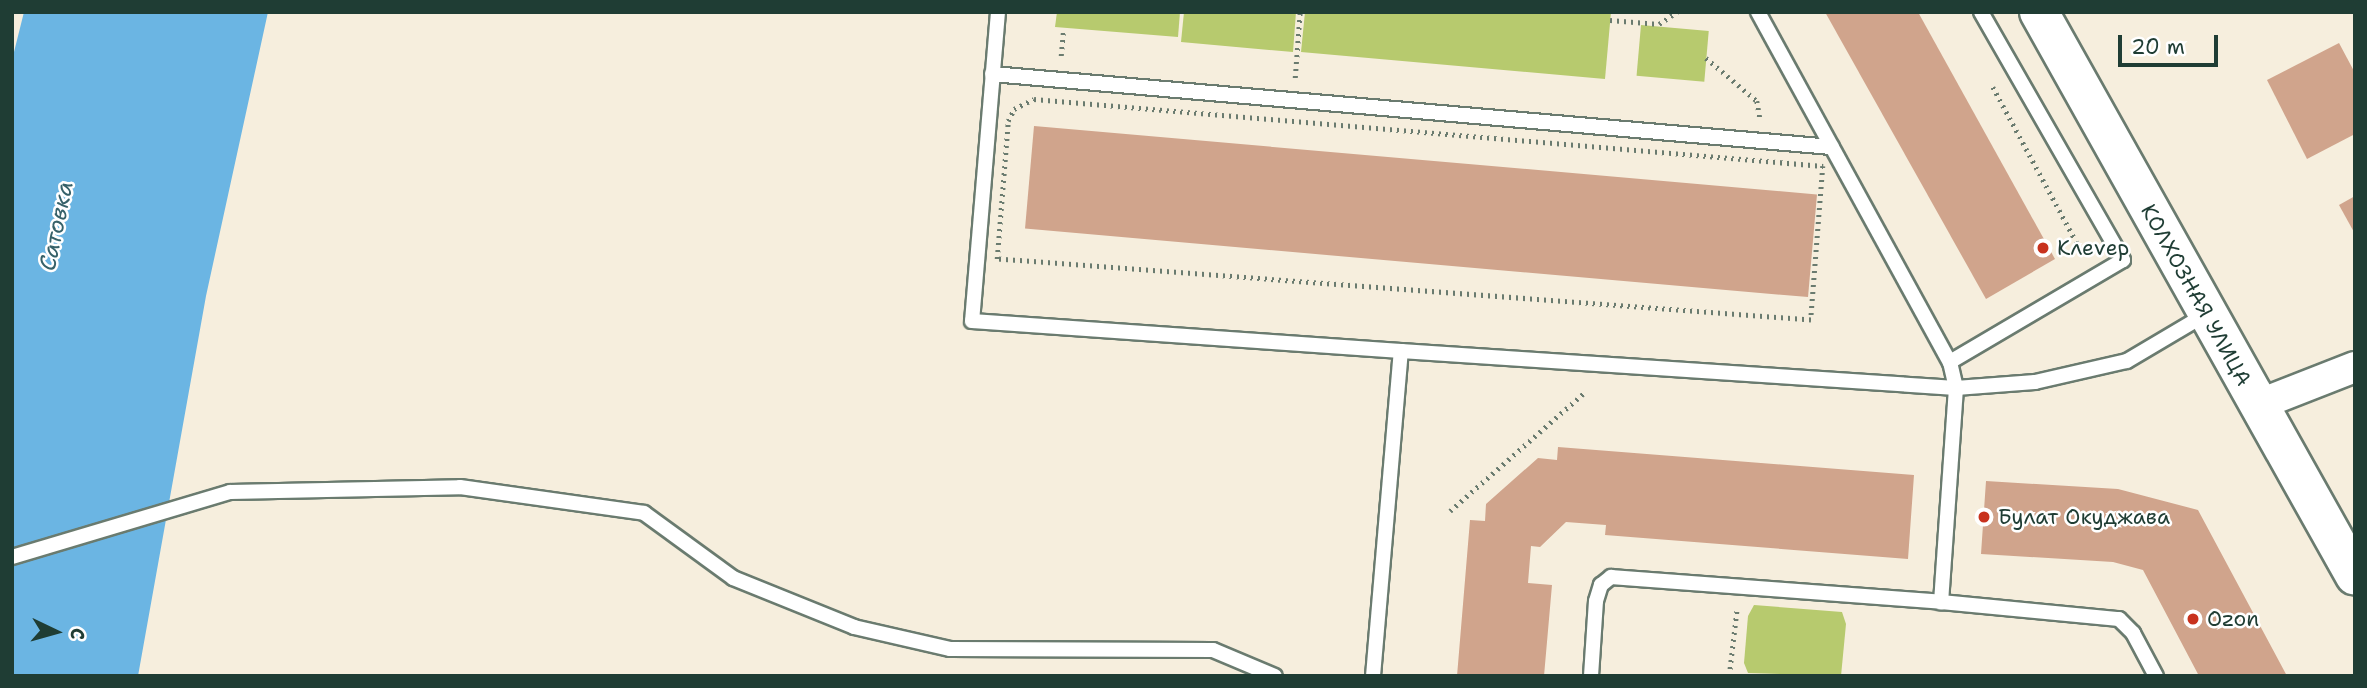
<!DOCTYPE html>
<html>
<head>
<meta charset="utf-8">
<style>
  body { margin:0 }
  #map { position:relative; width:2367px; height:688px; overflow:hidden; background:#f6eedd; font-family:"Shantell Sans",sans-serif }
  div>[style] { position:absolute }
  .green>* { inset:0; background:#b7ca6e; transform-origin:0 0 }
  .water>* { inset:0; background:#6bb5e3 }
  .building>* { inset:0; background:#d0a48c; transform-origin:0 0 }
  .path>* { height:4.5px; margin-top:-2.25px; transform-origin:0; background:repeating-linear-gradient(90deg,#6a7b6f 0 2px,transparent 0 7px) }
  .roads { filter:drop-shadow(2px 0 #6a7b6f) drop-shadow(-2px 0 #6a7b6f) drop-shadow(0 2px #6a7b6f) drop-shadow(0 -2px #6a7b6f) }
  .service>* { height:14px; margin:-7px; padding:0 7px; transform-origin:7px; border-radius:7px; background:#fff }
  .minor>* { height:30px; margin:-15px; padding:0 15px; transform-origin:15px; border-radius:15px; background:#fff }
  .secondary>* { height:38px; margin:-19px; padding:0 19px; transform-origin:19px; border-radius:19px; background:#fff }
  .dots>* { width:19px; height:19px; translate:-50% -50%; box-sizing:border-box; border:4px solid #fff; border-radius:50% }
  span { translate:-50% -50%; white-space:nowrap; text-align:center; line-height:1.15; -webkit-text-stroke:5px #fff; paint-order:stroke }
  .poi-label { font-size:21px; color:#1f3d34 }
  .left { translate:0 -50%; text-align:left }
  .street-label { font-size:21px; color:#1f3d34 }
  .water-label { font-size:23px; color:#366169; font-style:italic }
  .frame { position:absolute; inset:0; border:14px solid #1f3d34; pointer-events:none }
  .north { position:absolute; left:21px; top:597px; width:70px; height:70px; -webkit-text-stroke:5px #fff; paint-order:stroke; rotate:95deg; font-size:19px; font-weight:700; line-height:28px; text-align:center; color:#1f3d34 }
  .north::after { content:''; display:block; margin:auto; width:24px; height:32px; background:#1f3d34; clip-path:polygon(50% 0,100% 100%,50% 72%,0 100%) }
  .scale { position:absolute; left:2118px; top:35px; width:100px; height:32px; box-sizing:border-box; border:4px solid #1f3d34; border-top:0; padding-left:9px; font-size:21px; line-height:24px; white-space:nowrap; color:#1f3d34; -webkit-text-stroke:5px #fff; paint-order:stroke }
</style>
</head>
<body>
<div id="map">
  <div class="green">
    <i style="clip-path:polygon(1057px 12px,1180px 12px,1178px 37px,1055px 27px)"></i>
    <i style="clip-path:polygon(1184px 12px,1296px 12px,1293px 52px,1181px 42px)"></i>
    <i style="clip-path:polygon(1305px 12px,1611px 12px,1605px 79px,1301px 52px)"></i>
    <i style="left:1641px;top:25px;width:68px;height:51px;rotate:5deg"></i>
    <i style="clip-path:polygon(1754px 605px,1842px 612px,1846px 624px,1841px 676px,1748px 673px,1744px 663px,1748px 616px)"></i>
  </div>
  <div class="water">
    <i style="clip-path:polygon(24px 12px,268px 12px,206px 296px,138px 676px,12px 676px,12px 60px)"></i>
  </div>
  <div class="building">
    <i style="clip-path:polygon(1825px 12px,1918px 12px,2055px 259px,1986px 299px)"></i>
    <i style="clip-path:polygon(2339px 43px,2355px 73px,2355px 134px,2307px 159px,2267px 80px)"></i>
    <i style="left:1034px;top:126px;width:786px;height:103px;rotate:5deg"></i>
    <i style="clip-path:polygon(2355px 196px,2355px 234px,2339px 205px)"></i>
    <i style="clip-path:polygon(1558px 447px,1914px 475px,1908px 559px,1605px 535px,1606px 525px,1566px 522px,1540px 547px,1531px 546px,1528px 583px,1552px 585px,1544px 676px,1457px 676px,1470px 520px,1485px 521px,1486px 504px,1538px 458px,1557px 460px)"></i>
    <i style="clip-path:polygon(1986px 481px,2118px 489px,2198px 510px,2287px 676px,2199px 676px,2143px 570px,2113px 562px,1981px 554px)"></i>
  </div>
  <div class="path">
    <i style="left:1610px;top:20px;width:49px;rotate:4.7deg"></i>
    <i style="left:1659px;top:24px;width:22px;rotate:-34deg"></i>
    <i style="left:1061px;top:56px;width:24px;rotate:-85deg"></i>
    <i style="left:1706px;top:58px;width:67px;rotate:40.1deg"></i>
    <i style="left:1757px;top:101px;width:17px;rotate:80deg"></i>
    <i style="left:1295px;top:78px;width:66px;rotate:-85.7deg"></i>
    <i style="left:1993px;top:87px;width:194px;rotate:61.7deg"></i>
    <i style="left:1034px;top:99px;width:792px;rotate:4.85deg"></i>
    <i style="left:1823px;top:166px;width:154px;rotate:94.5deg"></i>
    <i style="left:1811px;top:320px;width:816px;rotate:-175.71deg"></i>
    <i style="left:997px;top:259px;width:138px;rotate:-85.4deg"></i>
    <i style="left:1008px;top:121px;width:13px;rotate:-63deg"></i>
    <i style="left:1014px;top:109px;width:22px;rotate:-27deg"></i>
    <i style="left:1450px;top:511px;width:179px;rotate:-41.4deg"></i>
    <i style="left:1729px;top:676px;width:68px;rotate:-83.3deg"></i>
  </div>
  <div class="roads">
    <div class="service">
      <i style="left:998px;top:12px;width:310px;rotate:94.8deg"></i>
      <i style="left:972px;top:321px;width:430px;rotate:4deg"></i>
      <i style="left:1758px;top:12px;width:399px;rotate:61.3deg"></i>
      <i style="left:1981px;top:12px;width:286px;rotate:60.2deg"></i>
      <i style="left:2123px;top:260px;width:201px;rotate:149.5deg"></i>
      <i style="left:1950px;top:362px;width:27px;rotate:77deg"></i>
      <i style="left:1956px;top:388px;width:215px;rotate:94deg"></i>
      <i style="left:1941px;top:602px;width:179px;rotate:5.5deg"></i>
      <i style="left:2119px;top:619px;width:20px;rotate:45deg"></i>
      <i style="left:2133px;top:633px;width:49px;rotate:61.9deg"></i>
      <i style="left:992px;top:74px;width:843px;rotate:4.97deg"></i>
      <i style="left:12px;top:557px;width:227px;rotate:-16.6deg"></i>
      <i style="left:230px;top:492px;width:230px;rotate:-1.2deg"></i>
      <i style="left:460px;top:487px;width:186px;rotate:8deg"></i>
      <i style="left:644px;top:513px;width:110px;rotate:36.1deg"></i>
      <i style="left:733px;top:578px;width:131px;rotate:22deg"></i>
      <i style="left:854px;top:627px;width:98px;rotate:12.9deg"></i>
      <i style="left:950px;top:649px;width:263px;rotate:0.2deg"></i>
      <i style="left:1213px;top:650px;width:67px;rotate:22.8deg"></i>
      <i style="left:1373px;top:676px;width:326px;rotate:-85.1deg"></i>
      <i style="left:1401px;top:351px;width:556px;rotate:3.81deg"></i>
      <i style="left:1956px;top:388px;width:79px;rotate:-4.3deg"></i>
      <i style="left:2035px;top:382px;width:94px;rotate:-12.9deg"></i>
      <i style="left:2127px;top:361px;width:92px;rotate:-30.7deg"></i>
      <i style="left:1591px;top:676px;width:75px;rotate:-86.2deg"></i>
      <i style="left:1596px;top:601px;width:17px;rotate:-73deg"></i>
      <i style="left:1601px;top:585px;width:13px;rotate:-39deg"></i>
      <i style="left:1611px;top:577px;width:331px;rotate:4.3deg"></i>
    </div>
    <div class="minor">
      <i style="left:2258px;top:405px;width:104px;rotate:-21.4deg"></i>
    </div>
    <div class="secondary">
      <i style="left:2039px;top:12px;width:646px;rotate:60.74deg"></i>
    </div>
  </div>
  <div class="dots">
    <i style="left:2043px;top:248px;background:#c8321e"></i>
    <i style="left:1984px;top:517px;background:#c8321e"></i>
    <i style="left:2193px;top:619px;background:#c8321e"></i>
  </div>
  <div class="poi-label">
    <span class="left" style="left:2057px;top:248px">Клеvер</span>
    <span class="left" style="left:1998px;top:517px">Булат Окуджава</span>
    <span class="left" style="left:2207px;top:619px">Ozon</span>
  </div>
  <div class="street-label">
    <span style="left:2196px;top:295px;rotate:61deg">КОЛХОЗНАЯ УЛИЦА</span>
  </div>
  <div class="water-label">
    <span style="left:56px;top:226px;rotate:-78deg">Сатовка</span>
  </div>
  <div class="frame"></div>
  <div class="north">С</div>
  <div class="scale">20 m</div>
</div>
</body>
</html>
